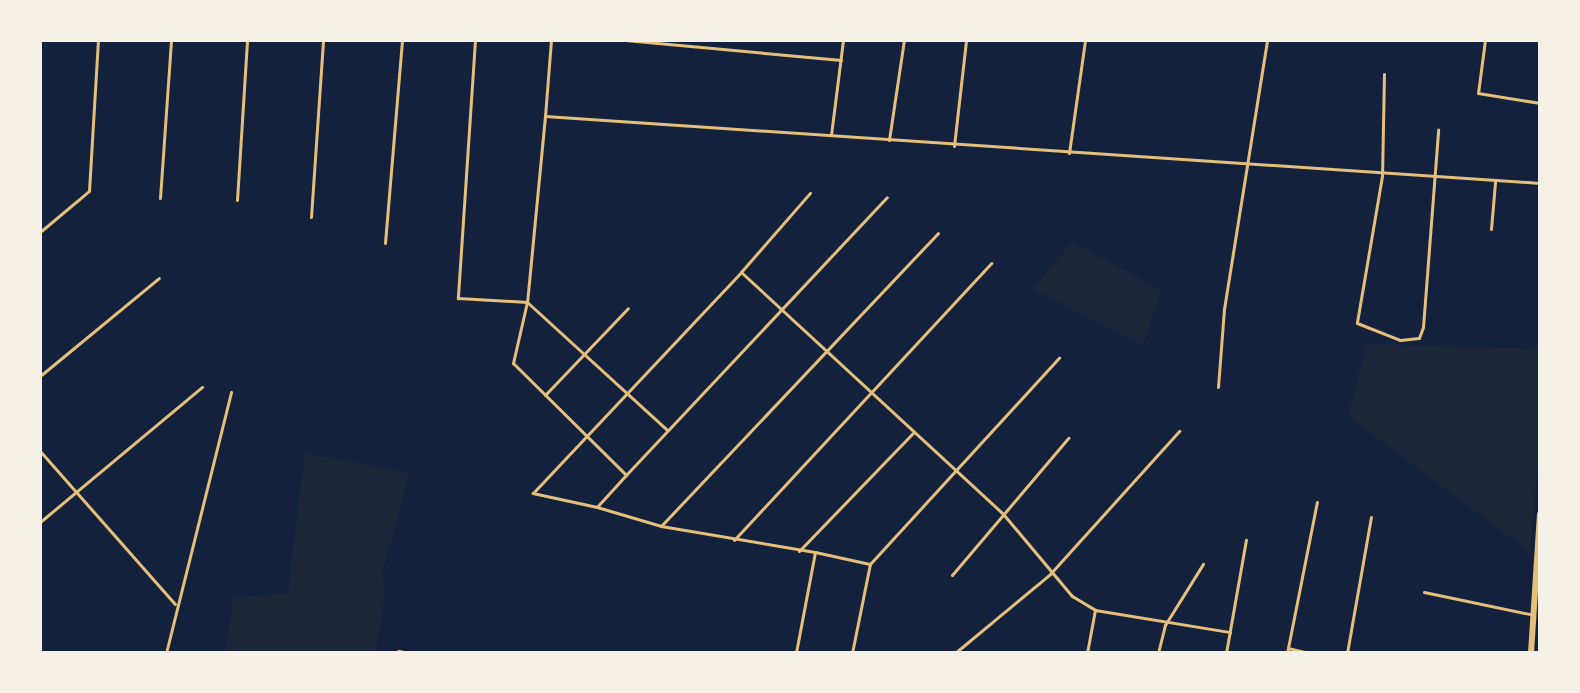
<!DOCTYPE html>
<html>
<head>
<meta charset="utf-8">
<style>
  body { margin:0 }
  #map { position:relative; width:1580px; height:693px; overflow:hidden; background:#14213d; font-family:"Golos Text",sans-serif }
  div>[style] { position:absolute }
  .green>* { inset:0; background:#1d2539 }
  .minor>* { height:3px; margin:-1.5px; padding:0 1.5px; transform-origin:1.5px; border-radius:1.5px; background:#e5c07b }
  .trunk>* { height:6px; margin:-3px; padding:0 3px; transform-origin:3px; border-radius:3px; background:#e5c07b }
  span { translate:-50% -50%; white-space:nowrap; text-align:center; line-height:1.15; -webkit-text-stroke:8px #f6f1e7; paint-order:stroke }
  .frame { position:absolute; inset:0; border:42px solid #f6f1e7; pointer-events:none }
</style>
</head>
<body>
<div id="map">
  <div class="green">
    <i style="clip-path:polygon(1072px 242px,1162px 290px,1143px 345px,1032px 289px)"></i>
    <i style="clip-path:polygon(1366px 344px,1540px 349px,1540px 437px,1530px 552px,1348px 416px)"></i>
    <i style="clip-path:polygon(305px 453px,410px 473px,383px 570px,384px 599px,375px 653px,226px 653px,233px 598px,288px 593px)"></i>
  </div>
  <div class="minor">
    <i style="left:475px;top:40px;width:259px;rotate:93.8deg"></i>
    <i style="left:458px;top:298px;width:69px;rotate:3.3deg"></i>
    <i style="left:527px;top:302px;width:63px;rotate:102.9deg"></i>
    <i style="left:513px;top:363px;width:159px;rotate:44.7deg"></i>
    <i style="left:626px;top:475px;width:43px;rotate:132.2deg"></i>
    <i style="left:597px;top:507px;width:67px;rotate:16.5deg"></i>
    <i style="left:661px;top:526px;width:156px;rotate:9.6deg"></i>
    <i style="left:815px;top:552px;width:103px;rotate:100.7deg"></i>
    <i style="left:551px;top:40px;width:76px;rotate:94.5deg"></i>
    <i style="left:545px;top:116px;width:997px;rotate:3.85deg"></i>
    <i style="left:625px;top:40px;width:217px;rotate:5.3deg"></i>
    <i style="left:1485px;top:40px;width:53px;rotate:97.5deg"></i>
    <i style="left:1478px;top:93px;width:63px;rotate:9.2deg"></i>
    <i style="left:1384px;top:74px;width:102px;rotate:91.1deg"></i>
    <i style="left:1382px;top:176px;width:149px;rotate:99.7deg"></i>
    <i style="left:1357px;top:323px;width:46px;rotate:21.6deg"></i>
    <i style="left:1400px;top:340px;width:19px;rotate:-6deg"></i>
    <i style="left:1419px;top:338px;width:12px;rotate:-70deg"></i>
    <i style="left:1423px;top:327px;width:198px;rotate:-85.6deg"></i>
    <i style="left:545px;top:116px;width:187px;rotate:95.5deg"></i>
    <i style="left:527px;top:302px;width:190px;rotate:42.4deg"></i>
    <i style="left:831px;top:135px;width:96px;rotate:-82.8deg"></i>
    <i style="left:889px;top:140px;width:101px;rotate:-81.5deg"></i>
    <i style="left:954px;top:146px;width:107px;rotate:-83.5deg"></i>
    <i style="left:1069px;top:153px;width:114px;rotate:-81.9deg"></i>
    <i style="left:160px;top:198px;width:158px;rotate:-86deg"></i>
    <i style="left:237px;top:200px;width:160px;rotate:-86.4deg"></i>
    <i style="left:311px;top:217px;width:177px;rotate:-86.1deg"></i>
    <i style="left:1491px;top:229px;width:47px;rotate:-85.1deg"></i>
    <i style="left:40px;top:232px;width:64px;rotate:-39.9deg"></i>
    <i style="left:89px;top:191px;width:151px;rotate:-86.6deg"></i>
    <i style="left:385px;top:243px;width:204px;rotate:-85.2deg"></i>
    <i style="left:741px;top:272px;width:105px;rotate:-48.9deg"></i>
    <i style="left:40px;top:376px;width:154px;rotate:-39.5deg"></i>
    <i style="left:1218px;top:387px;width:78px;rotate:-85.6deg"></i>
    <i style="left:1224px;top:309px;width:272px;rotate:-80.9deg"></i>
    <i style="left:545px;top:395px;width:120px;rotate:-46.3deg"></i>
    <i style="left:40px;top:451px;width:204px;rotate:48.6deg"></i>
    <i style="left:626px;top:475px;width:381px;rotate:-46.8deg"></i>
    <i style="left:597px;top:507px;width:66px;rotate:-167.7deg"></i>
    <i style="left:533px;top:493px;width:303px;rotate:-46.7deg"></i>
    <i style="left:741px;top:272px;width:358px;rotate:42.7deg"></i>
    <i style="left:1004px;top:515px;width:106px;rotate:50deg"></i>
    <i style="left:1072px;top:596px;width:27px;rotate:31deg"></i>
    <i style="left:1095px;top:610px;width:137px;rotate:9.3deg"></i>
    <i style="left:40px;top:522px;width:211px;rotate:-39.8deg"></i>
    <i style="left:661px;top:526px;width:403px;rotate:-46.6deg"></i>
    <i style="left:734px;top:540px;width:378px;rotate:-47.1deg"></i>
    <i style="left:799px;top:551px;width:164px;rotate:-46deg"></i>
    <i style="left:815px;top:552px;width:56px;rotate:12.3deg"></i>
    <i style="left:952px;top:575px;width:180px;rotate:-49.7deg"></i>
    <i style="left:1424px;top:592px;width:112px;rotate:11.8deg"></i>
    <i style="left:1288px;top:648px;width:21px;rotate:14deg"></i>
    <i style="left:398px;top:651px;width:12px;rotate:9deg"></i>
    <i style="left:166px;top:653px;width:269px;rotate:-76deg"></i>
    <i style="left:852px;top:653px;width:91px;rotate:-78.6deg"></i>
    <i style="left:870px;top:564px;width:280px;rotate:-47.5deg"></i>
    <i style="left:955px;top:653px;width:124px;rotate:-39.7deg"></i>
    <i style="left:1050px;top:574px;width:193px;rotate:-47.9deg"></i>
    <i style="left:1087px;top:653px;width:44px;rotate:-79.5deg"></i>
    <i style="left:1158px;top:653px;width:29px;rotate:-76deg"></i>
    <i style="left:1165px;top:625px;width:72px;rotate:-58.1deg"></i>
    <i style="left:1226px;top:653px;width:115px;rotate:-80deg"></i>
    <i style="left:1287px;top:653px;width:154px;rotate:-78.8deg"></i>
    <i style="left:1347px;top:653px;width:138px;rotate:-80deg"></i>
  </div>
  <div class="trunk">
    <i style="left:1531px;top:653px;width:139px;rotate:-86.3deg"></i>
  </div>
  <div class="frame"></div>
</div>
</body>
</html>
